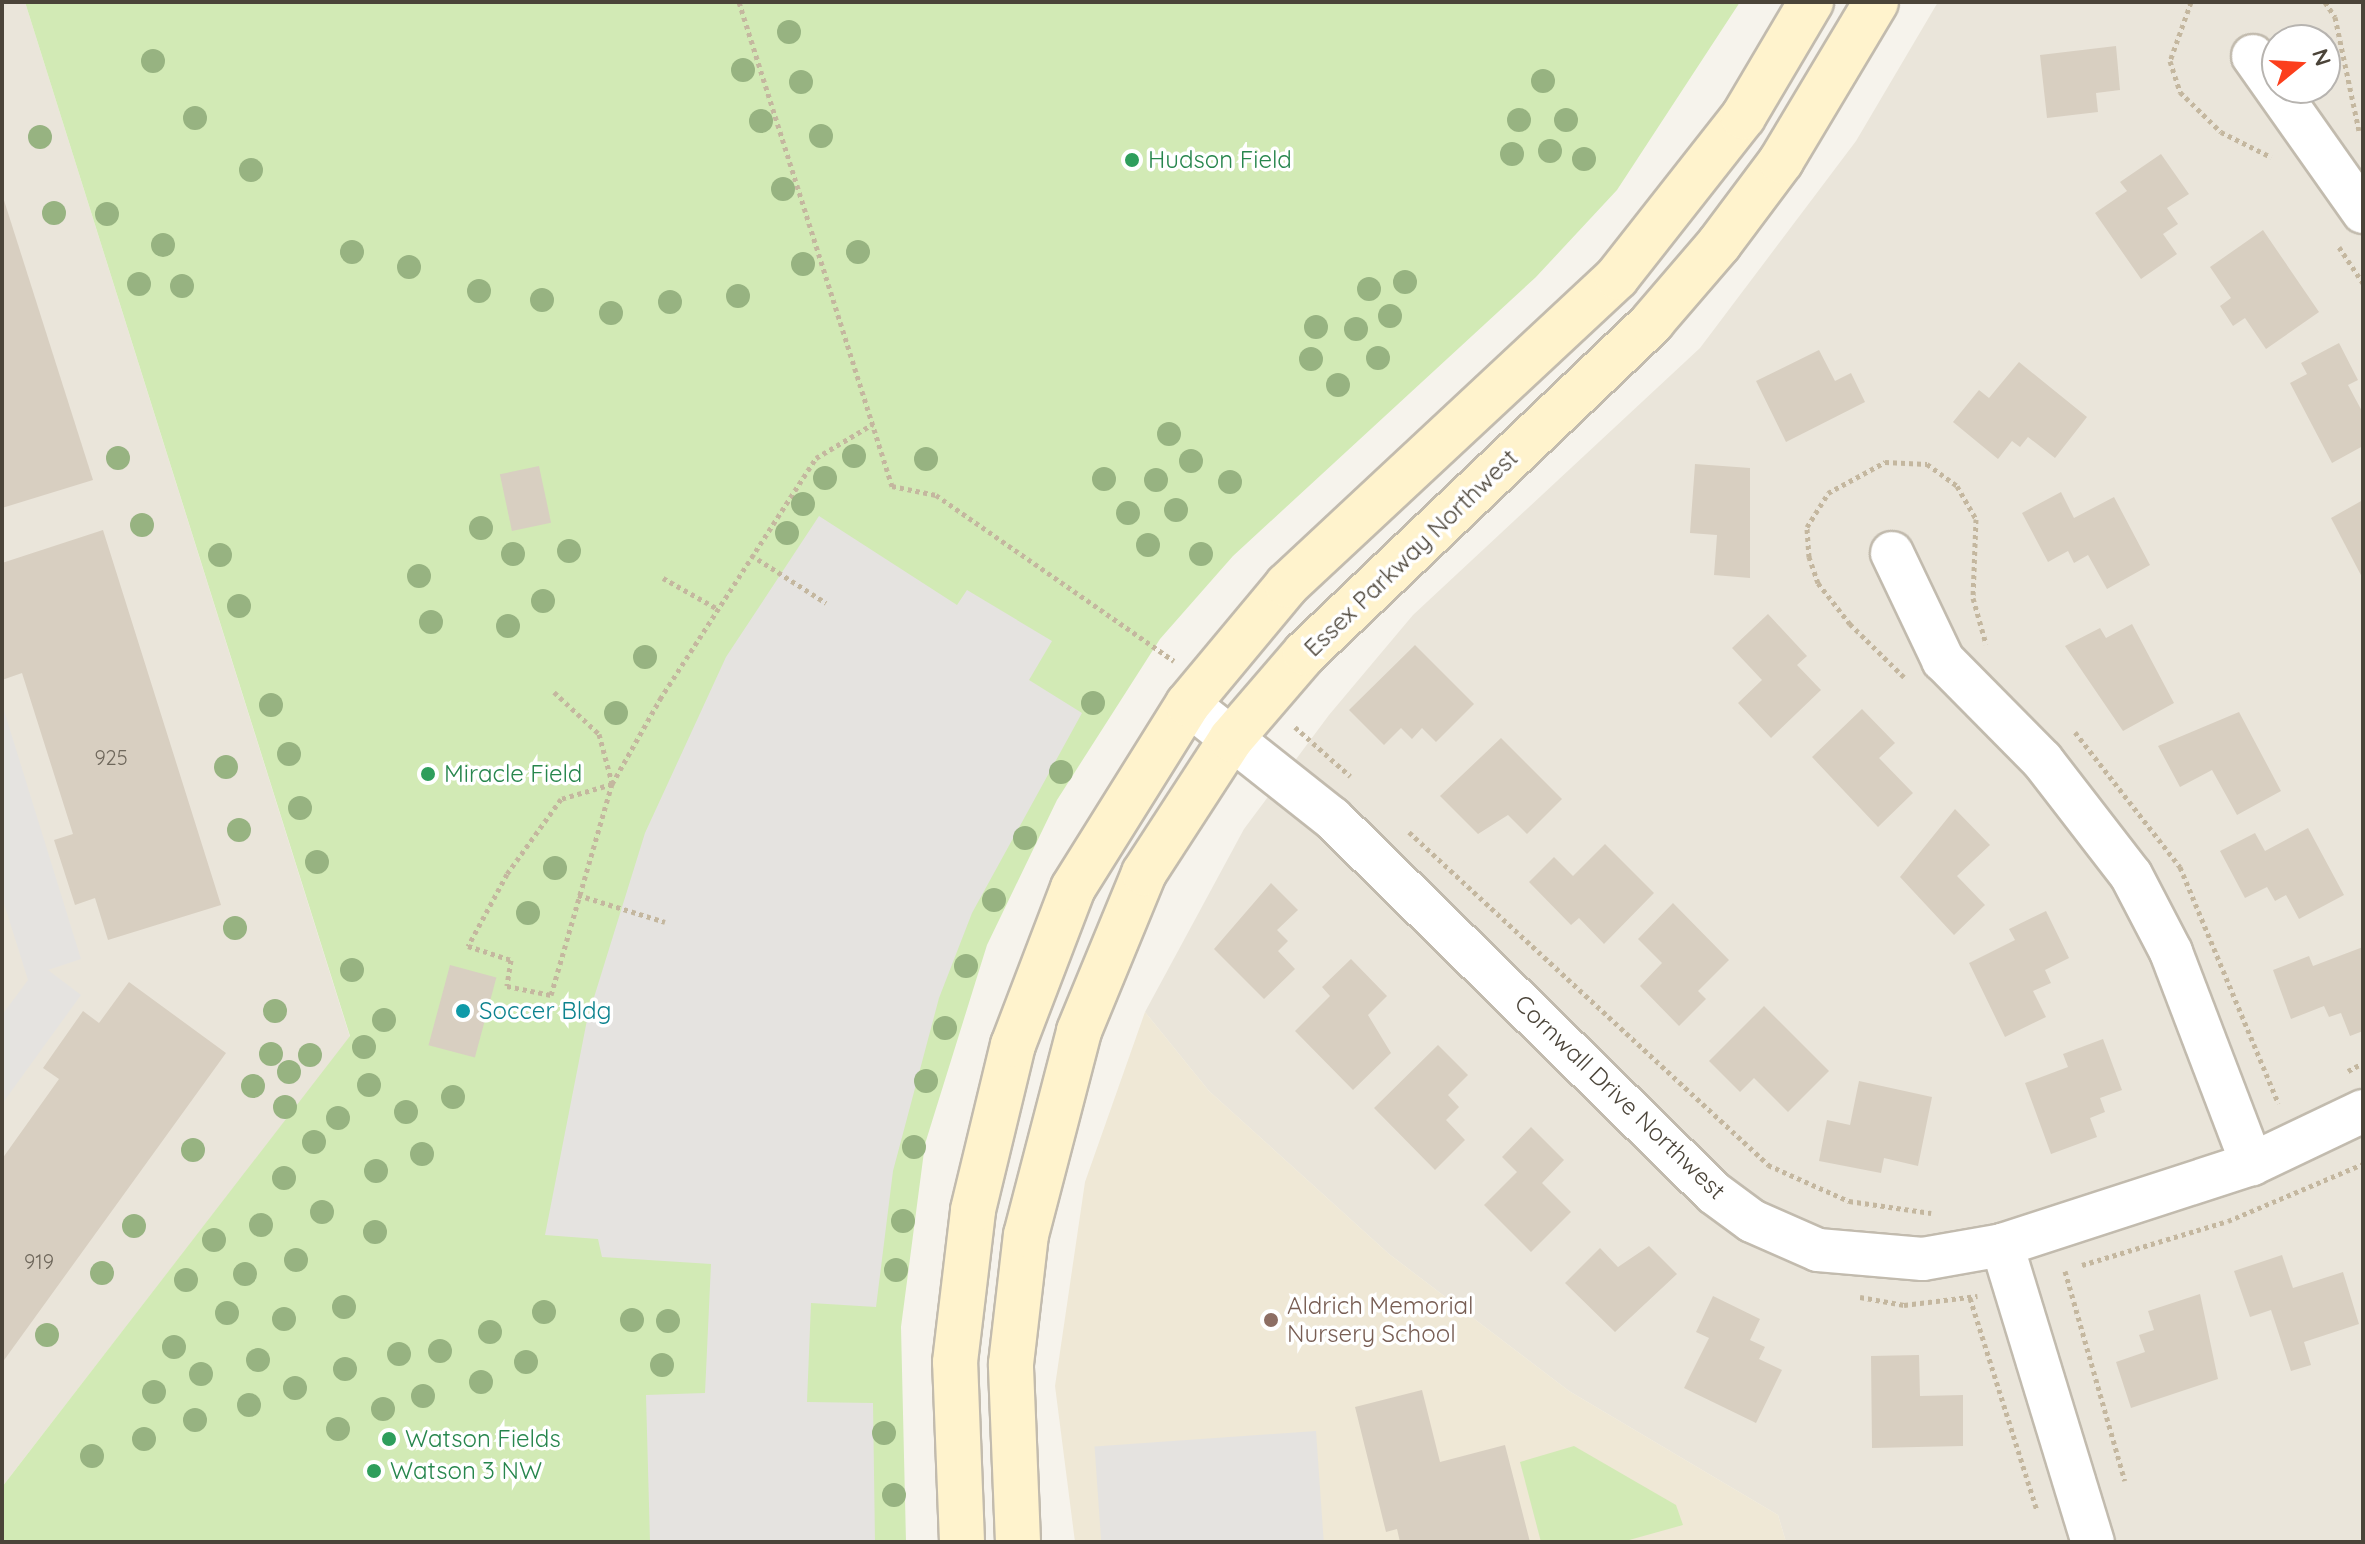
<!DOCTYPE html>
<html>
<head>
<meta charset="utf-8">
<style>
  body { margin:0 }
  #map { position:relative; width:2365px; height:1544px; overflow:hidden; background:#f6f3ec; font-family:Quicksand,sans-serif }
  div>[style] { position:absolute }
  .residential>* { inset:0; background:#eae5da }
  .education>* { inset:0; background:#efe8d6 }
  .green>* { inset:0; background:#d2eab5 }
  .parking>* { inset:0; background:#e5e3e0; transform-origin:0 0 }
  .building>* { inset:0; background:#d8cfc1; transform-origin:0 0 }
  .path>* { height:5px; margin-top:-2.5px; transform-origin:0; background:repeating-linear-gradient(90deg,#c4b79f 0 4px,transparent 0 8px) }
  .roads { filter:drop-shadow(2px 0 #c2bbae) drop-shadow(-2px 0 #c2bbae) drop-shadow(0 2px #c2bbae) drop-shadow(0 -2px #c2bbae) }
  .street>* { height:42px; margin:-21px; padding:0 21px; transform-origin:21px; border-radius:21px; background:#fff }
  .secondary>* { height:44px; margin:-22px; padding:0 22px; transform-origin:22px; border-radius:22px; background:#fff3cd }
  .trees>* { width:24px; height:24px; margin:-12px; border-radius:50%; background:#97b381 }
  .dots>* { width:22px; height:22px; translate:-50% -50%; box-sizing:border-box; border:4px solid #fff; border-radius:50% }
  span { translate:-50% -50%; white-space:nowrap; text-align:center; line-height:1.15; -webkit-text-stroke:7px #fff; paint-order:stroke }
  .number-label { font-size:20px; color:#6e675b }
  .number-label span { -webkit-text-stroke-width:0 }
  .leisure-label { font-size:24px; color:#27864d }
  .left { translate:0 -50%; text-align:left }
  .street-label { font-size:24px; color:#4b4439 }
  .culture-label { font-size:24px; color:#0d838f }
  .education-label { font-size:24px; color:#785e54 }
  .frame { position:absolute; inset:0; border:4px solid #4b4439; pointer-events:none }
  .north { position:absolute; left:2261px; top:24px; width:80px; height:80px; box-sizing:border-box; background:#fff; border:2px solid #b7b4b0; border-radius:50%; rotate:72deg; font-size:22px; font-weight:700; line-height:32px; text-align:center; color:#4b4439 }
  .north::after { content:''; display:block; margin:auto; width:28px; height:36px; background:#fc3f1d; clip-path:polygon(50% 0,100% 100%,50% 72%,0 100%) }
</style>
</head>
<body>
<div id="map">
  <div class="residential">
    <i style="clip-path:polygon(2px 2px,25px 2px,350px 1037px,2px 1487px)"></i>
    <i style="clip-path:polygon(evenodd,1938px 2px,2363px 2px,2363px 1542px,1786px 1542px,1778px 1515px,1569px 1391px,1389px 1254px,1209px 1091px,1145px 1012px,1244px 829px,1329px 715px,1413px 615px,1700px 348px,1856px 141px,1938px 2px,2277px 40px,2325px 40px,2325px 88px,2277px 88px,2277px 40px)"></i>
  </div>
  <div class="education">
    <i style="clip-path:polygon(1145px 1012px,1209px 1091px,1389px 1254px,1569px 1391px,1778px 1515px,1786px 1542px,1075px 1542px,1055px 1386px,1085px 1182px)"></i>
  </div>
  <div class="green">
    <i style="clip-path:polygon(25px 2px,1740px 2px,1617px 190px,1536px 277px,1233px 556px,1160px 639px,1057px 800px,987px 945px,925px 1144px,901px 1327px,906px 1542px,2px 1542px,2px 1487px,350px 1036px)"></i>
    <i style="clip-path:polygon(1574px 1446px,1676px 1505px,1683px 1525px,1622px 1542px,1541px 1542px,1520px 1462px)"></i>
  </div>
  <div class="parking">
    <i style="clip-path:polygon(819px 516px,957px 605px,967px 590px,1052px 641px,1029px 680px,1082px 713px,972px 913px,939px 998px,893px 1171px,876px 1307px,811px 1303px,807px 1402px,873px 1403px,875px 1542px,650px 1542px,646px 1395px,705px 1393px,711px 1264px,602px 1257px,598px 1239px,545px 1235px,587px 1020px,645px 833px,726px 657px)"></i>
    <i style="clip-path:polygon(2px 704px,81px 959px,48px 970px,81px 995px,2px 1104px,2px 1015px,28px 980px,2px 897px)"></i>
    <i style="left:1316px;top:1431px;width:111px;height:222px;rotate:86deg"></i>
  </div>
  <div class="building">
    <i style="clip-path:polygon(2116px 46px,2120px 90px,2096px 93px,2098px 112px,2047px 118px,2040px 55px)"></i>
    <i style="clip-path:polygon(2161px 154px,2189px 194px,2167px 208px,2178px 224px,2163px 234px,2177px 254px,2141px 279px,2095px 213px,2127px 191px,2120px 182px)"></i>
    <i style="clip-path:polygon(2px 194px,93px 480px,2px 508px)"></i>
    <i style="clip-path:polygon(2263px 230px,2319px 312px,2266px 349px,2245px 318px,2233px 326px,2220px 306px,2231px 298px,2210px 267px)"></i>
    <i style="clip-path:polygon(2339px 343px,2358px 380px,2348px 385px,2363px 413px,2363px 446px,2332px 463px,2290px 383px,2307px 374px,2301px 363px)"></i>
    <i style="clip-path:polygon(1819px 350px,1835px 381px,1851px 373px,1865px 402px,1786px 442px,1756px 381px)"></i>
    <i style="clip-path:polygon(2019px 362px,2087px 417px,2055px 458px,2028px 437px,2020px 447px,2012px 441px,1998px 459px,1953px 422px,1979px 390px,1989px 398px)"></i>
    <i style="clip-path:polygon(1695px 464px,1750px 468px,1750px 578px,1714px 575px,1717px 535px,1690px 533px)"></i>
    <i style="left:539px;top:466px;width:58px;height:40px;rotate:78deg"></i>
    <i style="clip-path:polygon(2061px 492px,2074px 518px,2114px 497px,2150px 565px,2107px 589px,2088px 555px,2074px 563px,2068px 551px,2048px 562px,2022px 513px)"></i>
    <i style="clip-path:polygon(2363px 500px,2363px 579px,2331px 518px)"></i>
    <i style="clip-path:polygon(103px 530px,221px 905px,108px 940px,95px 898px,75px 905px,54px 840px,73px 834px,22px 673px,2px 680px,2px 563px)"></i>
    <i style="clip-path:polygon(1768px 614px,1807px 656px,1797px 665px,1821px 690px,1771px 738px,1738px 703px,1762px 680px,1732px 648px)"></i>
    <i style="clip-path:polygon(2132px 624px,2174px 703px,2123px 731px,2065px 646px,2100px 628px,2106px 638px)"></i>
    <i style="clip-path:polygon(1415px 645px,1474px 704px,1436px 742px,1422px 728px,1412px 739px,1401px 728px,1384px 745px,1349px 710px)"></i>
    <i style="clip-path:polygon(1862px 709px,1895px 743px,1879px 758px,1913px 793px,1878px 827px,1812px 757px)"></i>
    <i style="clip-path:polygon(2239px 712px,2281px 791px,2237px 815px,2212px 770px,2180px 787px,2158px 746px)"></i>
    <i style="clip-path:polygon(1501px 738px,1562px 799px,1527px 834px,1508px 815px,1478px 834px,1440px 796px)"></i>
    <i style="clip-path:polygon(1955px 809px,1990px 845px,1957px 876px,1985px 905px,1954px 935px,1900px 877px)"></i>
    <i style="clip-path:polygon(2308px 828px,2344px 895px,2299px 919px,2286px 895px,2275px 901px,2267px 887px,2245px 898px,2220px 851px,2255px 833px,2265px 851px)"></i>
    <i style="clip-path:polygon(1605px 844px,1654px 893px,1604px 944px,1579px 918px,1571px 925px,1529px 882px,1554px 857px,1573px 876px)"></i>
    <i style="clip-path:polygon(1271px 883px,1298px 910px,1277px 930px,1288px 941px,1278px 951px,1295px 969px,1264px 999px,1214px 949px)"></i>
    <i style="clip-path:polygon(1673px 903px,1729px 960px,1698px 991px,1706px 999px,1679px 1026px,1640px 986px,1662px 963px,1638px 939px)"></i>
    <i style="clip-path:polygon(2046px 911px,2069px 958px,2045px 970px,2051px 983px,2033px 991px,2046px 1017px,2005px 1037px,1969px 963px,2015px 940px,2009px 929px)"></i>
    <i style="clip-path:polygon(2363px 947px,2363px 1031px,2350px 1036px,2341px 1013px,2329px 1017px,2324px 1006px,2291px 1019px,2273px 970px,2309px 956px,2313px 966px)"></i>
    <i style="clip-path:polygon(1351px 959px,1387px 996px,1368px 1015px,1391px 1053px,1353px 1090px,1295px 1031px,1330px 996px,1322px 987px)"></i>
    <i style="left:450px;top:965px;width:48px;height:83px;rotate:15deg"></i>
    <i style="clip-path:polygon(129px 982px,226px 1053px,2px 1363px,2px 1159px,59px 1079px,43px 1068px,83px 1011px,99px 1023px)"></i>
    <i style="clip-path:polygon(1764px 1006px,1829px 1071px,1788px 1112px,1754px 1078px,1740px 1092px,1709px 1061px)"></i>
    <i style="clip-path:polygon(2103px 1039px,2122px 1090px,2100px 1098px,2105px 1112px,2090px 1118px,2097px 1137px,2051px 1154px,2025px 1083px,2068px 1067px,2063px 1054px)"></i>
    <i style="clip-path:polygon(1438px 1045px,1468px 1075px,1448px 1095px,1459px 1107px,1446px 1120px,1465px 1140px,1435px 1170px,1374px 1108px)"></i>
    <i style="clip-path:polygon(1859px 1081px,1932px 1097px,1918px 1166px,1884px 1158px,1881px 1173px,1819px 1161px,1827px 1120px,1850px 1125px)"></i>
    <i style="clip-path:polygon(1531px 1127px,1564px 1160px,1542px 1183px,1571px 1212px,1531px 1252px,1484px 1205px,1517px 1172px,1502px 1157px)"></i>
    <i style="clip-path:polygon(1649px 1246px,1677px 1274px,1615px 1332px,1565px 1283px,1600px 1248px,1618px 1267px)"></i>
    <i style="clip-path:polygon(2282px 1255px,2293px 1288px,2343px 1272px,2359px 1324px,2304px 1342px,2311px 1365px,2291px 1371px,2271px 1310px,2250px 1317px,2234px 1271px)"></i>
    <i style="clip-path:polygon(2200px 1294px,2218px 1379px,2131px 1408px,2116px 1362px,2145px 1352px,2139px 1335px,2154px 1330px,2148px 1311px)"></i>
    <i style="clip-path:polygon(1713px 1296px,1760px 1319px,1750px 1340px,1765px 1347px,1759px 1359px,1782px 1370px,1756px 1423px,1684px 1388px,1709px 1338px,1696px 1332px)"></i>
    <i style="clip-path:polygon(1919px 1355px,1920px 1396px,1963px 1395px,1963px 1446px,1872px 1448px,1871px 1356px)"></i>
    <i style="clip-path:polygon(1422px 1390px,1440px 1462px,1505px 1445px,1530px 1542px,1400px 1542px,1397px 1529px,1386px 1532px,1355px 1407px)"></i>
  </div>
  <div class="path">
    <i style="left:739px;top:2px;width:508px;rotate:72.46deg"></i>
    <i style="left:892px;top:486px;width:45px;rotate:11.6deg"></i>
    <i style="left:936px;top:495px;width:290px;rotate:34.9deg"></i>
    <i style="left:2191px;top:2px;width:63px;rotate:109.6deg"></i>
    <i style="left:2170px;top:61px;width:33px;rotate:72deg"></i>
    <i style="left:2180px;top:92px;width:57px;rotate:44.3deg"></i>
    <i style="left:2221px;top:132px;width:56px;rotate:26.6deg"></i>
    <i style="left:2325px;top:2px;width:18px;rotate:56deg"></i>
    <i style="left:2335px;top:17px;width:116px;rotate:78.1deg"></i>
    <i style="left:2339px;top:247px;width:43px;rotate:56.3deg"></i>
    <i style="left:751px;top:555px;width:89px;rotate:32.6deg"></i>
    <i style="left:663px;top:578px;width:61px;rotate:29.5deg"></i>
    <i style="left:1904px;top:677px;width:76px;rotate:-135.5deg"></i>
    <i style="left:1850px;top:624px;width:52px;rotate:-128deg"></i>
    <i style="left:1818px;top:583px;width:28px;rotate:-109deg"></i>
    <i style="left:1809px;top:557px;width:30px;rotate:-94deg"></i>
    <i style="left:1807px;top:527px;width:40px;rotate:-58deg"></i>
    <i style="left:1828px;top:493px;width:65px;rotate:-28.5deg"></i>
    <i style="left:1885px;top:462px;width:42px;rotate:2.7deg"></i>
    <i style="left:1927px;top:464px;width:37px;rotate:36deg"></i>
    <i style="left:1957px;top:486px;width:38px;rotate:60deg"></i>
    <i style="left:1976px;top:519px;width:79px;rotate:92.2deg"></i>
    <i style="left:1973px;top:598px;width:48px;rotate:74.2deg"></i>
    <i style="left:554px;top:692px;width:62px;rotate:43deg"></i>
    <i style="left:599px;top:734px;width:51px;rotate:75.1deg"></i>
    <i style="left:1295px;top:727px;width:74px;rotate:41.7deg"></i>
    <i style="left:2075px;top:732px;width:171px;rotate:52.1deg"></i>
    <i style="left:2180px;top:867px;width:256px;rotate:67.4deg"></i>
    <i style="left:612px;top:784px;width:53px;rotate:163.6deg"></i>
    <i style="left:561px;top:799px;width:92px;rotate:125.8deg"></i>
    <i style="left:507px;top:874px;width:82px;rotate:118.4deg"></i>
    <i style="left:468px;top:946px;width:45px;rotate:18deg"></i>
    <i style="left:511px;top:960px;width:26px;rotate:99deg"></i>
    <i style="left:507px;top:986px;width:45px;rotate:11.6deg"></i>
    <i style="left:551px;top:995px;width:220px;rotate:-73.9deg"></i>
    <i style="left:612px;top:784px;width:98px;rotate:-60.5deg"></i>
    <i style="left:660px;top:699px;width:287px;rotate:-57.1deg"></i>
    <i style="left:816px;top:458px;width:66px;rotate:-30.8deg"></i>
    <i style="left:1409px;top:832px;width:490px;rotate:42.8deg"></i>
    <i style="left:1768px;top:1165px;width:89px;rotate:24deg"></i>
    <i style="left:1849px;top:1201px;width:83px;rotate:8.3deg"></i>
    <i style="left:578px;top:895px;width:91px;rotate:17.2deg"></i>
    <i style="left:2348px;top:1071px;width:17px;rotate:-28deg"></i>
    <i style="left:2082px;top:1265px;width:152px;rotate:-16.8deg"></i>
    <i style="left:2228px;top:1221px;width:147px;rotate:-22.9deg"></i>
    <i style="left:2065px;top:1271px;width:218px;rotate:74.1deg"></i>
    <i style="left:1860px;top:1297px;width:45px;rotate:10.3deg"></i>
    <i style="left:1904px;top:1305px;width:74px;rotate:-7deg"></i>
    <i style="left:1970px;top:1298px;width:223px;rotate:72.5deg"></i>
  </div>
  <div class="roads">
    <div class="street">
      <i style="left:2253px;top:56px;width:191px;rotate:54.8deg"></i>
      <i style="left:1892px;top:553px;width:119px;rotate:64.5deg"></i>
      <i style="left:1943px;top:660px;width:141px;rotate:45.3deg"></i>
      <i style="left:2042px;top:760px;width:145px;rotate:52.3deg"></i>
      <i style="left:2131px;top:875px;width:87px;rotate:62.5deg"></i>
      <i style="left:2171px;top:952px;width:227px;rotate:69.1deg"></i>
      <i style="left:1188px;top:704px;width:184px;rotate:38.4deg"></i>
      <i style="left:1332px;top:818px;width:535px;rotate:44.47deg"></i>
      <i style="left:1714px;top:1193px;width:47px;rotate:36.4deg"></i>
      <i style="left:1752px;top:1221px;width:72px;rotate:23.7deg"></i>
      <i style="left:1818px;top:1250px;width:105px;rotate:4.9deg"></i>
      <i style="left:1923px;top:1259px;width:80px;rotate:-10deg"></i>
      <i style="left:2002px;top:1245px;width:263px;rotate:-18deg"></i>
      <i style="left:2252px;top:1164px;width:123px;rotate:-25.5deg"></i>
      <i style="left:2002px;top:1245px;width:311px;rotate:73deg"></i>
    </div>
    <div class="secondary">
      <i style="left:962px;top:1542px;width:180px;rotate:-92.2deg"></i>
      <i style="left:955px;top:1362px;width:153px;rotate:-83.2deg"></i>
      <i style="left:973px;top:1210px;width:170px;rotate:-76.4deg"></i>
      <i style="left:1013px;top:1045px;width:168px;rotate:-69.1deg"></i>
      <i style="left:1073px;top:888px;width:217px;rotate:-58deg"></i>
      <i style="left:1188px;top:704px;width:155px;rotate:-50.2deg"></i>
      <i style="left:1287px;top:585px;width:451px;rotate:-43deg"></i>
      <i style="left:1617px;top:277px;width:204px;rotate:-51.8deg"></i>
      <i style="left:1743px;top:117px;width:134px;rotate:-59.4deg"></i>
      <i style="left:1018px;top:1542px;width:178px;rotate:-92.3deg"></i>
      <i style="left:1011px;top:1364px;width:130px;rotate:-83.4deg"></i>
      <i style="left:1026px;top:1235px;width:211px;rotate:-75.4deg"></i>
      <i style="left:1079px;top:1031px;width:171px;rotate:-67.6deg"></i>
      <i style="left:1144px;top:873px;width:160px;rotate:-57deg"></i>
      <i style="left:1231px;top:739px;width:113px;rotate:-49.3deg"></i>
      <i style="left:1305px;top:653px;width:480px;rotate:-43.6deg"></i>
      <i style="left:1652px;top:322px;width:103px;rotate:-49.3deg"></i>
      <i style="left:1719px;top:244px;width:104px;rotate:-53.2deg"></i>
      <i style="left:1781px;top:161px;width:185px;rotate:-59.1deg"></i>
    </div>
  </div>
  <div class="trees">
    <i style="left:789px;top:32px"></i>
    <i style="left:153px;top:61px"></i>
    <i style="left:743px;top:70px"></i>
    <i style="left:1543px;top:81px"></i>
    <i style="left:801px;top:82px"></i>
    <i style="left:195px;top:118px"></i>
    <i style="left:1519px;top:120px"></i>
    <i style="left:1566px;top:120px"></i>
    <i style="left:761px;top:121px"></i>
    <i style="left:821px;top:136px"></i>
    <i style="left:40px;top:137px"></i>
    <i style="left:1550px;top:151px"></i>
    <i style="left:1512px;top:154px"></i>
    <i style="left:1584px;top:159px"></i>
    <i style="left:251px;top:170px"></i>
    <i style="left:783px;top:189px"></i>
    <i style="left:54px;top:213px"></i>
    <i style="left:107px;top:214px"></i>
    <i style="left:163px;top:245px"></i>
    <i style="left:352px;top:252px"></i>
    <i style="left:858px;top:252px"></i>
    <i style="left:803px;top:264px"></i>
    <i style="left:409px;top:267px"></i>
    <i style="left:1405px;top:282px"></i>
    <i style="left:139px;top:284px"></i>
    <i style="left:182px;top:286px"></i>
    <i style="left:1369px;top:289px"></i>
    <i style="left:479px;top:291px"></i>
    <i style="left:738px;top:296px"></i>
    <i style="left:542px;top:300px"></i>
    <i style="left:670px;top:302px"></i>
    <i style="left:611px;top:313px"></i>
    <i style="left:1390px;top:316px"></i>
    <i style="left:1316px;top:327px"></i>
    <i style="left:1356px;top:329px"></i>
    <i style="left:1378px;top:358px"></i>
    <i style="left:1311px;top:359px"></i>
    <i style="left:1338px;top:385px"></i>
    <i style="left:1169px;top:434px"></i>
    <i style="left:854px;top:456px"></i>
    <i style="left:118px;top:458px"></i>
    <i style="left:926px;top:459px"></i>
    <i style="left:1191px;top:461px"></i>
    <i style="left:825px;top:478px"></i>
    <i style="left:1104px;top:479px"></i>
    <i style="left:1156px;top:480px"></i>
    <i style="left:1230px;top:482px"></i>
    <i style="left:803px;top:504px"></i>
    <i style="left:1176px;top:510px"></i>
    <i style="left:1128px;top:513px"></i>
    <i style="left:142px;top:525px"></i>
    <i style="left:481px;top:528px"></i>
    <i style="left:787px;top:533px"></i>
    <i style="left:1148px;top:545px"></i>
    <i style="left:569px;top:551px"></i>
    <i style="left:513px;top:554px"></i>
    <i style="left:1201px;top:554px"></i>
    <i style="left:220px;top:555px"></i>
    <i style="left:419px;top:576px"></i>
    <i style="left:543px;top:601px"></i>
    <i style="left:239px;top:606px"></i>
    <i style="left:431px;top:622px"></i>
    <i style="left:508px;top:626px"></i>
    <i style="left:645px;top:657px"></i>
    <i style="left:1093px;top:703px"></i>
    <i style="left:271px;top:705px"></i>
    <i style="left:616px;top:713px"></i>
    <i style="left:289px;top:754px"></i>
    <i style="left:226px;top:767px"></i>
    <i style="left:1061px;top:772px"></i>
    <i style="left:300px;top:808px"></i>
    <i style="left:239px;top:830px"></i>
    <i style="left:1025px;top:838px"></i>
    <i style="left:317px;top:862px"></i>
    <i style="left:555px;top:868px"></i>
    <i style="left:994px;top:900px"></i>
    <i style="left:528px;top:913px"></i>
    <i style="left:235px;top:928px"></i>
    <i style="left:966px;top:966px"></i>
    <i style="left:352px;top:970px"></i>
    <i style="left:275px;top:1011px"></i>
    <i style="left:384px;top:1020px"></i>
    <i style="left:945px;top:1028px"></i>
    <i style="left:364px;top:1047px"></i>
    <i style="left:271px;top:1054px"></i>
    <i style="left:310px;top:1055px"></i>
    <i style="left:289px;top:1072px"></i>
    <i style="left:926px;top:1081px"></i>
    <i style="left:369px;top:1085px"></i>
    <i style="left:253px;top:1086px"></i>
    <i style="left:453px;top:1097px"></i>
    <i style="left:285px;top:1107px"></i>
    <i style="left:406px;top:1112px"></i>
    <i style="left:338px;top:1118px"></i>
    <i style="left:314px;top:1142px"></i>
    <i style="left:914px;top:1147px"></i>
    <i style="left:193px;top:1150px"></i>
    <i style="left:422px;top:1154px"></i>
    <i style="left:376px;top:1171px"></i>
    <i style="left:284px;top:1178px"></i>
    <i style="left:322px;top:1212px"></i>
    <i style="left:903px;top:1221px"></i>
    <i style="left:261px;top:1225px"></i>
    <i style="left:134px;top:1226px"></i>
    <i style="left:375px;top:1232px"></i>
    <i style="left:214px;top:1240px"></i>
    <i style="left:296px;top:1260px"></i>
    <i style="left:896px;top:1270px"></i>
    <i style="left:102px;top:1273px"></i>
    <i style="left:245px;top:1274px"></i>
    <i style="left:186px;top:1280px"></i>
    <i style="left:344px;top:1307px"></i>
    <i style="left:544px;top:1312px"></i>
    <i style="left:227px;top:1313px"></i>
    <i style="left:284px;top:1319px"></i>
    <i style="left:632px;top:1320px"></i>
    <i style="left:668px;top:1321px"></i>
    <i style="left:490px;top:1332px"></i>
    <i style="left:47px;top:1335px"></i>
    <i style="left:174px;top:1347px"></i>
    <i style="left:440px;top:1351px"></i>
    <i style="left:399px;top:1354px"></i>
    <i style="left:258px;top:1360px"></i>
    <i style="left:526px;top:1362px"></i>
    <i style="left:662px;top:1365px"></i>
    <i style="left:345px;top:1369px"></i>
    <i style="left:201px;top:1374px"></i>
    <i style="left:481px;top:1382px"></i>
    <i style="left:295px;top:1388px"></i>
    <i style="left:154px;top:1392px"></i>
    <i style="left:423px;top:1396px"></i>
    <i style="left:249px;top:1405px"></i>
    <i style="left:383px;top:1409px"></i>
    <i style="left:195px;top:1420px"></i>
    <i style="left:338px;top:1429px"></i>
    <i style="left:884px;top:1433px"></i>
    <i style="left:144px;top:1439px"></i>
    <i style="left:92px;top:1456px"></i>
    <i style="left:894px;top:1495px"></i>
  </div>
  <div class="dots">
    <i style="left:1132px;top:160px;background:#2e9e5b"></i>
    <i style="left:428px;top:774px;background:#2e9e5b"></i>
    <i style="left:463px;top:1011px;background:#0f9aa8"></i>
    <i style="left:1271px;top:1320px;background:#8d6e63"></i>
    <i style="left:389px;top:1439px;background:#2e9e5b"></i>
    <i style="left:374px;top:1471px;background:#2e9e5b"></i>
  </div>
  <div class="number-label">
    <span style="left:111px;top:757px">925</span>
    <span style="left:39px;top:1261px">919</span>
  </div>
  <div class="leisure-label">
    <span class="left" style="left:1148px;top:160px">Hudson Field</span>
    <span class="left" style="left:444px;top:774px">Miracle Field</span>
    <span class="left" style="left:405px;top:1439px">Watson Fields</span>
    <span class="left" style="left:390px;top:1471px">Watson 3 NW</span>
  </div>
  <div class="street-label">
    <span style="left:1411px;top:553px;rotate:-44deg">Essex Parkway Northwest</span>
    <span style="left:1620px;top:1097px;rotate:44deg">Cornwall Drive Northwest</span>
  </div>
  <div class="culture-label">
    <span class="left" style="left:479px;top:1011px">Soccer Bldg</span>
  </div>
  <div class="education-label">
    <span class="left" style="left:1287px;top:1320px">Aldrich Memorial<br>Nursery School</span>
  </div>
  <div class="frame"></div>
  <div class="north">N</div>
</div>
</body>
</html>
